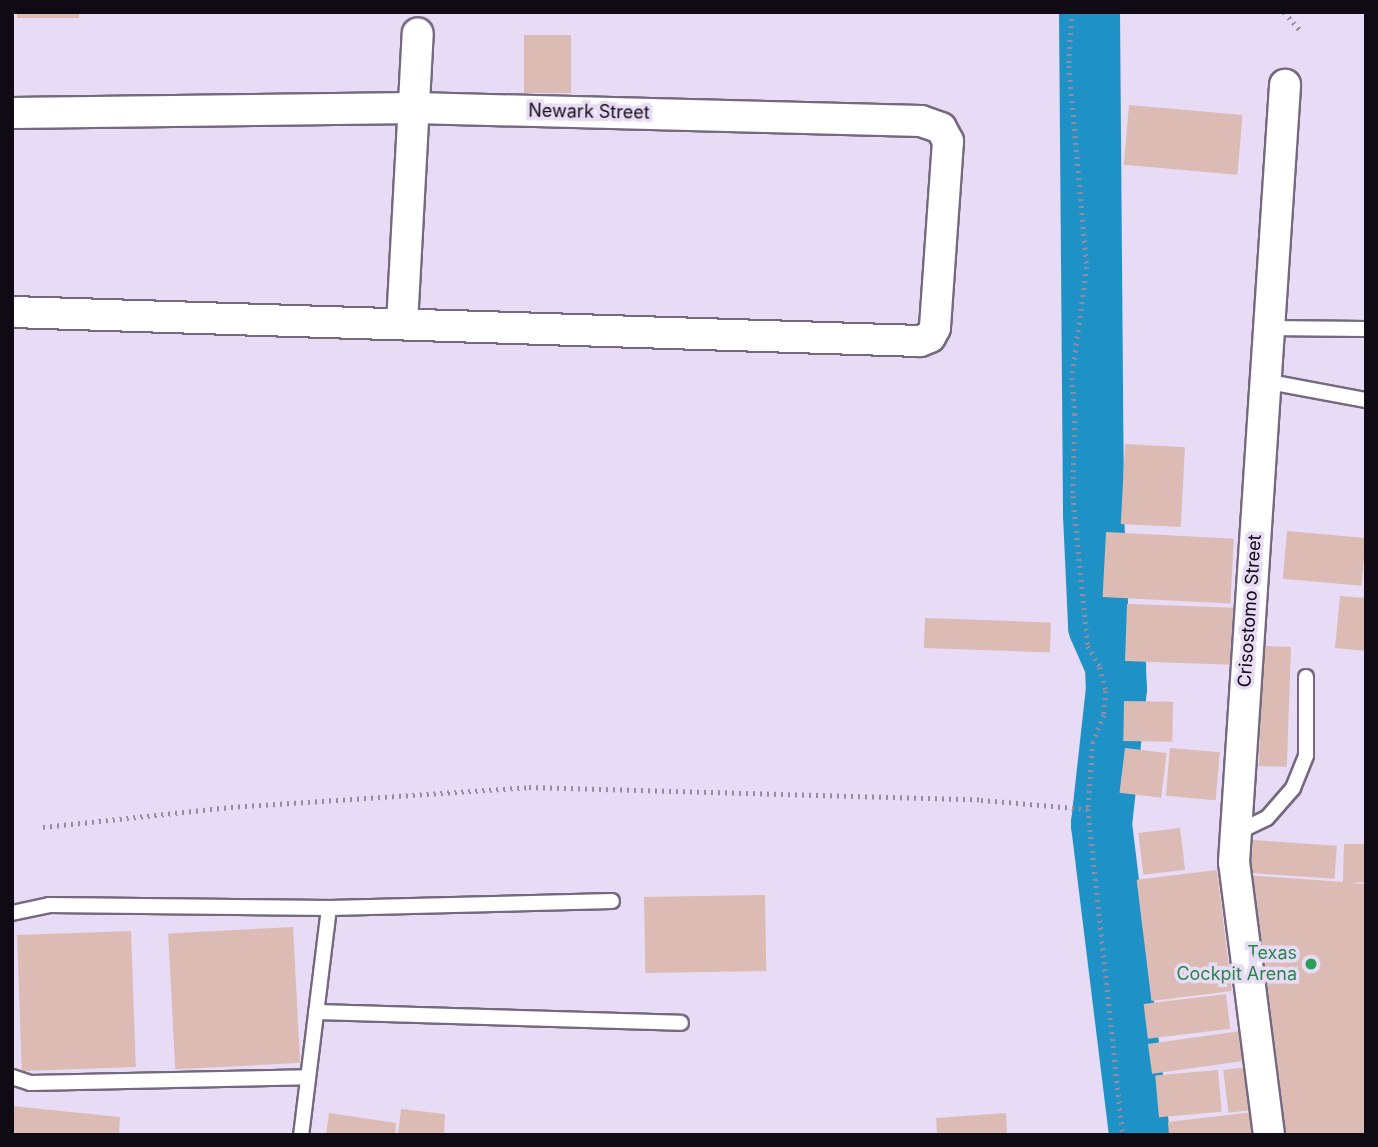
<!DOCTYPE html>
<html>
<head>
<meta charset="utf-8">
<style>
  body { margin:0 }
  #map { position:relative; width:1378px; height:1147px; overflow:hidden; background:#e8dbf5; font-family:Inter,sans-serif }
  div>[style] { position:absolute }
  .river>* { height:61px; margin:-30.5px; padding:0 30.5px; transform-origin:30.5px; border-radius:30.5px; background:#1e92c6 }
  .building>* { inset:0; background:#dbbbb4; transform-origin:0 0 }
  .path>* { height:4.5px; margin-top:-2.25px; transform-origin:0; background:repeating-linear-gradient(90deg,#968c9f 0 2px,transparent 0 7px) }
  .roads { filter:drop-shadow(2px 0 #756980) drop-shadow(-2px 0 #756980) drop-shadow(0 2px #756980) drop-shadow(0 -2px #756980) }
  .service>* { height:14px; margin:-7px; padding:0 7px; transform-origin:7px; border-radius:7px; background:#fff }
  .minor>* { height:30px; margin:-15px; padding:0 15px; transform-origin:15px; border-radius:15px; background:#fff }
  .dots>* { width:19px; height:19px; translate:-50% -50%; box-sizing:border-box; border:4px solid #e8dbf5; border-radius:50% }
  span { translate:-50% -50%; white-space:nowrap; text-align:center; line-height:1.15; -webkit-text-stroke:7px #e8dbf5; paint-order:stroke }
  .street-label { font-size:18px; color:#0f0a13 }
  .leisure-label { font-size:18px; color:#27864d }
  .right { translate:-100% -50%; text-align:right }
  .frame { position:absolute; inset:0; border:14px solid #0f0a13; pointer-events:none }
</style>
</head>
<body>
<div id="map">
  <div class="river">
    <i style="left:1089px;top:12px;width:502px;rotate:89.54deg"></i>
    <i style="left:1093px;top:514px;width:112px;rotate:87.4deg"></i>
    <i style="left:1098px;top:626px;width:43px;rotate:66.4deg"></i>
    <i style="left:1115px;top:665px;width:23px;rotate:88deg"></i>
    <i style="left:1116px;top:688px;width:137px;rotate:96.3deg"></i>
    <i style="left:1101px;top:824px;width:313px;rotate:83deg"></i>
  </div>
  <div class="building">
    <i style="left:17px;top:12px;width:62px;height:6px"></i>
    <i style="left:524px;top:35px;width:47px;height:58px"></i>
    <i style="left:1129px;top:105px;width:114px;height:60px;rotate:5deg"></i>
    <i style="left:1125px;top:444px;width:60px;height:80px;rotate:3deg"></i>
    <i style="left:1287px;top:531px;width:79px;height:48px;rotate:5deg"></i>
    <i style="left:1106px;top:532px;width:128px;height:65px;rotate:3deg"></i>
    <i style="clip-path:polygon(1340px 596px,1366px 598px,1366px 651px,1335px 648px)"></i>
    <i style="left:1127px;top:604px;width:107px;height:57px;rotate:2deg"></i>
    <i style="left:925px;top:618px;width:126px;height:30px;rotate:2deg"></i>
    <i style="left:1263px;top:646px;width:28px;height:120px;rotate:2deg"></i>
    <i style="left:1124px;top:701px;width:49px;height:40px;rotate:1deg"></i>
    <i style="left:1125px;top:748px;width:42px;height:45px;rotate:7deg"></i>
    <i style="left:1170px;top:748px;width:50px;height:48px;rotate:5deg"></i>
    <i style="left:1180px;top:828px;width:42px;height:42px;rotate:83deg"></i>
    <i style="left:1253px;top:840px;width:84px;height:33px;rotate:4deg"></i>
    <i style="clip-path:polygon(1344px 844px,1366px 844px,1366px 882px,1350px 883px,1366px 884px,1366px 1135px,1277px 1135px,1244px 875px,1343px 882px)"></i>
    <i style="left:1217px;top:870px;width:122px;height:81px;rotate:83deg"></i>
    <i style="left:765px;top:895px;width:76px;height:121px;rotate:89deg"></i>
    <i style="left:293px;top:927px;width:136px;height:125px;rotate:87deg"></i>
    <i style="left:131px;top:931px;width:136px;height:114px;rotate:88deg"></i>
    <i style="left:1226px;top:994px;width:35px;height:83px;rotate:83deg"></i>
    <i style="left:1241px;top:1031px;width:30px;height:94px;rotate:82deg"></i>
    <i style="left:1248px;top:1067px;width:43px;height:25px;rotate:83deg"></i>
    <i style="left:1218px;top:1070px;width:42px;height:63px;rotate:85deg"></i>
    <i style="clip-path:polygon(12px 1106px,120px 1117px,119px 1135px,12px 1135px)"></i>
    <i style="clip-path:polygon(401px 1109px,445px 1114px,444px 1135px,398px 1135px)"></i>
    <i style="clip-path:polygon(1254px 1112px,1257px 1135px,1169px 1135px,1168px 1122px)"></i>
    <i style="clip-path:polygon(329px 1113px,396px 1123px,395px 1135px,326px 1135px)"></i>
    <i style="clip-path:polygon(1006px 1113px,1007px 1135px,937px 1135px,936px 1118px)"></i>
  </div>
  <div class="path">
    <i style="left:1072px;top:12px;width:54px;rotate:93.2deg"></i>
    <i style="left:1069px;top:66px;width:202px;rotate:84.9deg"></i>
    <i style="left:1087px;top:267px;width:112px;rotate:97.7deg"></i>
    <i style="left:1072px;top:378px;width:36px;rotate:85deg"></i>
    <i style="left:1075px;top:414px;width:82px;rotate:91.4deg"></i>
    <i style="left:1073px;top:496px;width:151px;rotate:84.3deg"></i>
    <i style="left:1088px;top:646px;width:24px;rotate:60deg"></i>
    <i style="left:1100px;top:667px;width:25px;rotate:76deg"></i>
    <i style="left:1106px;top:691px;width:24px;rotate:95deg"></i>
    <i style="left:1104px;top:715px;width:29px;rotate:112deg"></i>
    <i style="left:1093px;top:742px;width:67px;rotate:94.3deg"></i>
    <i style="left:1088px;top:809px;width:328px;rotate:83.9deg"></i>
    <i style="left:1284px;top:12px;width:24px;rotate:48deg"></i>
    <i style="left:43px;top:827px;width:189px;rotate:-6.1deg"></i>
    <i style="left:231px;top:807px;width:299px;rotate:-3.8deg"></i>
    <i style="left:529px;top:787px;width:452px;rotate:1.6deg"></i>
    <i style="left:981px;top:800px;width:107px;rotate:4.8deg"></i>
  </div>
  <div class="roads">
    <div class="service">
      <i style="left:1268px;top:328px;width:98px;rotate:0.6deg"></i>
      <i style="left:1264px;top:381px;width:104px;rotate:10.6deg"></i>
      <i style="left:1236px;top:833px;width:34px;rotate:-26deg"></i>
      <i style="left:1267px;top:818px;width:40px;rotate:-49deg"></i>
      <i style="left:1293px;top:788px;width:35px;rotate:-68deg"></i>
      <i style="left:1306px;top:755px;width:78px;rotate:-90deg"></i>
      <i style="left:329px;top:908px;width:283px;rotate:-1.4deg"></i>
      <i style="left:12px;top:913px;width:38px;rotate:-12deg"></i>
      <i style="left:49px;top:905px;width:280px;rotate:0.6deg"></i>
      <i style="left:329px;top:908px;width:229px;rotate:97deg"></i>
      <i style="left:316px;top:1012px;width:365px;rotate:1.7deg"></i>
      <i style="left:12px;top:1077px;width:19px;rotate:18deg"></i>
      <i style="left:30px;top:1083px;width:278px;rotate:-1.2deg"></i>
    </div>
    <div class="minor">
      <i style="left:12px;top:113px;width:403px;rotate:-0.7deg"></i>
      <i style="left:415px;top:108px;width:506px;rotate:1.47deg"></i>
      <i style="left:921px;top:121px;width:21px;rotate:19deg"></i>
      <i style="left:941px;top:128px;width:15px;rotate:62deg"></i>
      <i style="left:948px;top:141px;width:187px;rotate:94deg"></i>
      <i style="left:935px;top:328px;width:10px;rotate:119deg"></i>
      <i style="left:930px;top:337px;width:11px;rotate:158deg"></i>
      <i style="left:920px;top:341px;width:908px;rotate:-178.17deg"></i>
      <i style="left:402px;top:324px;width:291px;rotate:-86.9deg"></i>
      <i style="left:1269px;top:1135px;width:275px;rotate:-97.3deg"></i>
      <i style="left:1234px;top:862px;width:779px;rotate:-86.24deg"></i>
    </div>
  </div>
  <div class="dots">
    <i style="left:1311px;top:964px;background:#2e9e5b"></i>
  </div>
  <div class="street-label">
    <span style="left:589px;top:112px;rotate:1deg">Newark Street</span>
    <span style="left:1250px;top:611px;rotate:-86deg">Crisostomo Street</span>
  </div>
  <div class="leisure-label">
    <span class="right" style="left:1297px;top:964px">Texas<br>Cockpit Arena</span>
  </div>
  <div class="frame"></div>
</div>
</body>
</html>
